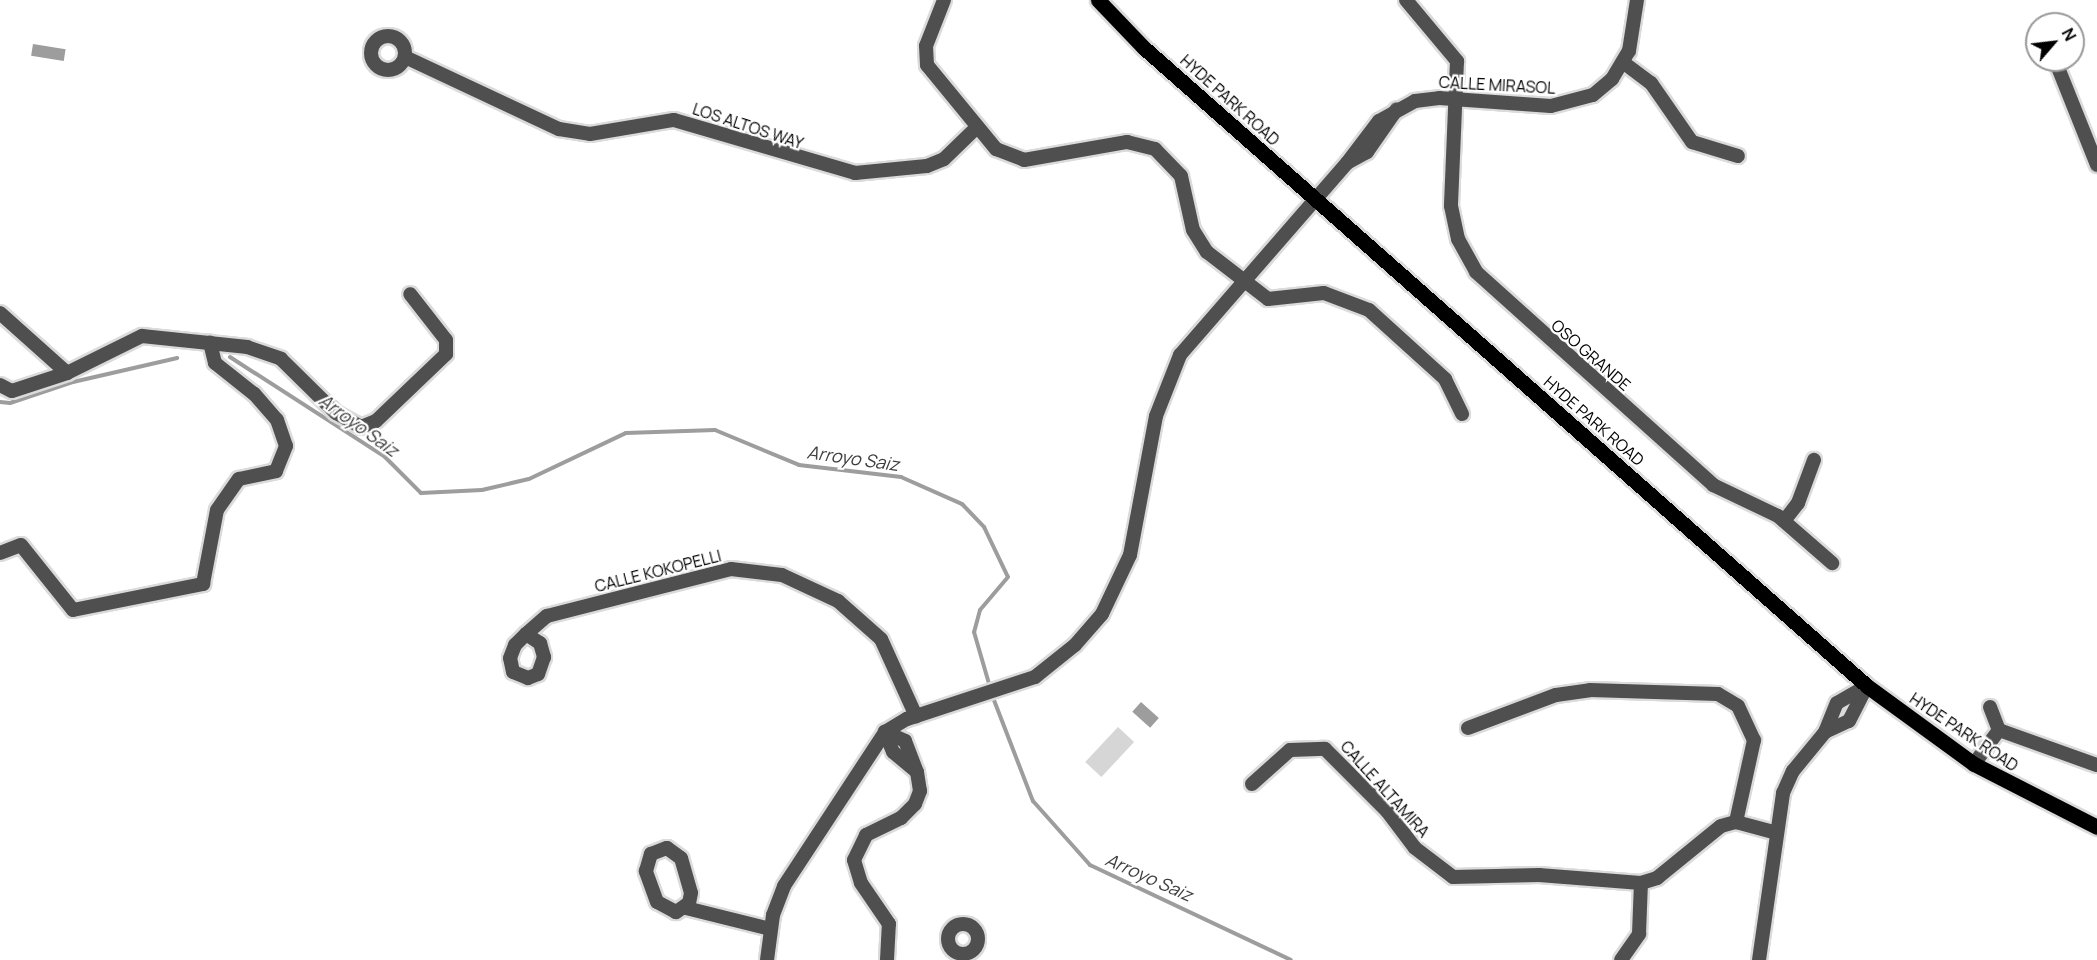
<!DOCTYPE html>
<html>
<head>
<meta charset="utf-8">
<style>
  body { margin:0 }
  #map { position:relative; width:2097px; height:960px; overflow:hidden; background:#fff; font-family:Manrope,sans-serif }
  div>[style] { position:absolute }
  .green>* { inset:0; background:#d6d6d6; transform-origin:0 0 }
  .water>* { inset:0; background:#9d9d9d; transform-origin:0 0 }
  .stream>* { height:4px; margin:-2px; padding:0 2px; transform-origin:2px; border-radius:2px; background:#9d9d9d }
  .roads { filter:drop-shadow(2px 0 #dbdbdb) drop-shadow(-2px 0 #dbdbdb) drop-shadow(0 2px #dbdbdb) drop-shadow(0 -2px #dbdbdb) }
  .minor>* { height:14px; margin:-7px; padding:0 7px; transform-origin:7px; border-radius:7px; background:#4f4f4f }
  .minor>.ring { margin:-7px; padding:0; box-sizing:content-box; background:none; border:14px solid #4f4f4f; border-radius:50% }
  .major>* { height:15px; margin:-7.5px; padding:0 7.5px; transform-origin:7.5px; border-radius:7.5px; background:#000 }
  span { translate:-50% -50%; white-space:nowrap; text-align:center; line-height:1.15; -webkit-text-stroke:4.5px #fff; paint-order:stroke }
  .street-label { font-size:16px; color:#000 }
  .water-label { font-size:18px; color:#3e3e3e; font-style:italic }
  .north { position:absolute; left:2025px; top:12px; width:60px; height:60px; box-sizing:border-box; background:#fff; border:2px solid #999; border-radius:50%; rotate:62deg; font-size:16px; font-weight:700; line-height:24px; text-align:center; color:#000 }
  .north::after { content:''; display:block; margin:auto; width:21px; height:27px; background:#000; clip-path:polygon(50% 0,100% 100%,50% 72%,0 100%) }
</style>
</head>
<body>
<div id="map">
  <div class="green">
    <i style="left:1118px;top:727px;width:22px;height:48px;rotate:43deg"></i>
  </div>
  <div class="water">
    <i style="left:33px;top:44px;width:33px;height:12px;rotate:9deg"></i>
    <i style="left:1141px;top:702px;width:24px;height:13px;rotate:42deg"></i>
  </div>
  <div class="stream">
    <i style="left:230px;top:357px;width:184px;rotate:32.8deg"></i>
    <i style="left:385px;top:457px;width:51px;rotate:45deg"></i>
    <i style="left:421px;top:493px;width:61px;rotate:-2.8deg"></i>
    <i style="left:482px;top:490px;width:48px;rotate:-13.2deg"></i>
    <i style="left:529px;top:479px;width:107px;rotate:-25.4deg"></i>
    <i style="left:626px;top:433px;width:89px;rotate:-1.9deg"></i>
    <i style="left:715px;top:430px;width:91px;rotate:22.6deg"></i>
    <i style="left:799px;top:465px;width:103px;rotate:6.7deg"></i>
    <i style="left:901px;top:477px;width:67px;rotate:23.9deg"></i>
    <i style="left:962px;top:504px;width:32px;rotate:46deg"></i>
    <i style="left:984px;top:527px;width:55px;rotate:64.4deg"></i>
    <i style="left:1008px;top:577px;width:43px;rotate:130.3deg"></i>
    <i style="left:980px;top:610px;width:23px;rotate:105deg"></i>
    <i style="left:974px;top:632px;width:57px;rotate:73.8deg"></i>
    <i style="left:0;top:402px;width:10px;rotate:6deg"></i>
    <i style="left:10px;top:403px;width:66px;rotate:-18.4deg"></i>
    <i style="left:73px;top:382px;width:107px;rotate:-13deg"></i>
    <i style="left:992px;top:695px;width:114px;rotate:68.9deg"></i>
    <i style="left:1033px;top:801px;width:86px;rotate:48.3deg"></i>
    <i style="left:1090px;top:865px;width:222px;rotate:25.3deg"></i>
  </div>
  <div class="roads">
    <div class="minor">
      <i style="left:944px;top:0;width:49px;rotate:111.4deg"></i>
      <i style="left:926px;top:46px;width:19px;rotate:87deg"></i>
      <i style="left:927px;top:65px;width:109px;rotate:50.6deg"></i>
      <i style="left:996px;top:149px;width:30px;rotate:21deg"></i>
      <i style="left:1024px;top:160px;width:105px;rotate:-9.9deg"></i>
      <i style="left:1127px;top:142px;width:29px;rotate:14deg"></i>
      <i style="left:1155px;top:149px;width:37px;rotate:46deg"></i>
      <i style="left:1181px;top:176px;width:55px;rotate:77.5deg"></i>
      <i style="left:1193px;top:230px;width:26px;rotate:58deg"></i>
      <i style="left:1207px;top:252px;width:77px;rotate:37.6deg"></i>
      <i style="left:1268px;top:299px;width:56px;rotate:-6.1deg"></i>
      <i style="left:1324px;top:293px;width:48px;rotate:20.7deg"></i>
      <i style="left:1369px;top:310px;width:103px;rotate:42.2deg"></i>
      <i style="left:1445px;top:379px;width:39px;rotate:64deg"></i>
      <i style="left:1406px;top:0;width:80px;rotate:50.1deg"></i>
      <i style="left:1457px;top:61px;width:145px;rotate:92.4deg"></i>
      <i style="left:1451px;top:206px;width:34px;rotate:78deg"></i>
      <i style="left:1458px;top:239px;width:38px;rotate:61deg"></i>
      <i style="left:1476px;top:272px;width:319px;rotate:41.9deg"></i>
      <i style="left:1713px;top:485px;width:72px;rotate:25.5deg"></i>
      <i style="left:1778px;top:516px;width:72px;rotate:41deg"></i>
      <i class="ring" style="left:371px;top:36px;width:20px;height:20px"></i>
      <i style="left:405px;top:57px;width:170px;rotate:25.1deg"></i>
      <i style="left:559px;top:129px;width:31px;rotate:9deg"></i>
      <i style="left:590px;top:134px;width:85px;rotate:-9.5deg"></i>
      <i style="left:674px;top:120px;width:189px;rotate:16.3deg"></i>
      <i style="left:855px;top:173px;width:72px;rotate:-5.6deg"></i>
      <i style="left:927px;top:166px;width:18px;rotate:-22deg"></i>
      <i style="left:944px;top:159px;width:45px;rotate:-44.1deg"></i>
      <i style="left:2055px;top:60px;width:113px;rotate:68.2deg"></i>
      <i style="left:1624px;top:63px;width:34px;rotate:37deg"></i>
      <i style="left:1651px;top:83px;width:72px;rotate:55.2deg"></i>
      <i style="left:1692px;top:142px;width:48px;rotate:16.9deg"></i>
      <i style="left:1347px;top:163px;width:53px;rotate:-52.7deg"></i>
      <i style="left:1379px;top:121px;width:41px;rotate:-29.1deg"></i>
      <i style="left:1415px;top:101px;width:24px;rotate:-7deg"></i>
      <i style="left:1439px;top:98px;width:112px;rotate:4.1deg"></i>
      <i style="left:1551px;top:106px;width:43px;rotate:-14.7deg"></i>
      <i style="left:1593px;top:95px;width:25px;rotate:-40deg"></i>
      <i style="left:1612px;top:79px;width:33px;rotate:-59deg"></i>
      <i style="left:1629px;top:51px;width:52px;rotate:-81.1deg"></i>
      <i style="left:0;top:313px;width:90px;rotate:41.8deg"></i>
      <i style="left:0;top:385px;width:13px;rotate:27deg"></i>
      <i style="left:12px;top:391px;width:58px;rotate:-18.1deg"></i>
      <i style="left:67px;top:373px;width:84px;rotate:-26.3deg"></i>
      <i style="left:142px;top:336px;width:106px;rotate:6deg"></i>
      <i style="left:247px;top:347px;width:36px;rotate:19deg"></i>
      <i style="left:281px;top:359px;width:77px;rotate:44.5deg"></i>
      <i style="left:336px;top:413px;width:29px;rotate:29deg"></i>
      <i style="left:361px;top:427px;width:16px;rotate:-22deg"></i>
      <i style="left:376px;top:421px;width:97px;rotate:-43.7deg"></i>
      <i style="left:446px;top:354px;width:14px;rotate:-90deg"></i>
      <i style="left:446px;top:340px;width:58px;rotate:-128deg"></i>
      <i style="left:1784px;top:521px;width:23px;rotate:-52deg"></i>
      <i style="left:1798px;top:503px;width:46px;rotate:-69.6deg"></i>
      <i style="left:0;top:553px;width:22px;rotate:-21deg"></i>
      <i style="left:21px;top:545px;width:83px;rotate:51.3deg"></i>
      <i style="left:73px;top:610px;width:133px;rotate:-11.3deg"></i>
      <i style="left:203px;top:584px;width:75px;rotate:-79.3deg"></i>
      <i style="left:217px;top:510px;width:38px;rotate:-55deg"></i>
      <i style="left:239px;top:479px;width:38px;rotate:-12deg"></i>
      <i style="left:276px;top:471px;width:27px;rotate:-68deg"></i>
      <i style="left:286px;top:446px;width:28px;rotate:-109deg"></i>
      <i style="left:277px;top:420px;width:35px;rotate:-131deg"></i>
      <i style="left:254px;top:394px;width:50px;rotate:-141.5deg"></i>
      <i style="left:215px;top:363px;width:21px;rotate:-104deg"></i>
      <i style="left:526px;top:634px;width:17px;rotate:33deg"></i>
      <i style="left:540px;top:643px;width:15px;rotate:74deg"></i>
      <i style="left:544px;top:657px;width:18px;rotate:109deg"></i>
      <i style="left:538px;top:674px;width:11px;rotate:158deg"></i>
      <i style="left:528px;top:678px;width:16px;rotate:-158deg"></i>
      <i style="left:513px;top:672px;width:14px;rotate:-102deg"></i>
      <i style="left:510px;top:658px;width:14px;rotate:-69deg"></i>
      <i style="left:515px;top:645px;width:16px;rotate:-45deg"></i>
      <i style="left:526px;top:634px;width:28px;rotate:-41deg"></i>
      <i style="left:547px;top:616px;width:190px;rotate:-14.3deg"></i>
      <i style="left:731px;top:569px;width:51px;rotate:6.7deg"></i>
      <i style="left:782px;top:575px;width:62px;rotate:24.9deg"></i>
      <i style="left:838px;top:601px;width:57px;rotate:41.5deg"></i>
      <i style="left:881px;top:639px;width:85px;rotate:65.6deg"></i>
      <i style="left:1990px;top:707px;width:25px;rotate:69deg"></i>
      <i style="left:1999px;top:730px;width:104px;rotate:19.7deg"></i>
      <i style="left:1468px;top:728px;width:94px;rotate:-20.6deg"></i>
      <i style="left:1556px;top:695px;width:34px;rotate:-8deg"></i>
      <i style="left:1590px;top:690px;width:128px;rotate:1.8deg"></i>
      <i style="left:1718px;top:694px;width:23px;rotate:31deg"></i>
      <i style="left:1738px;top:706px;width:38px;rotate:65deg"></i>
      <i style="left:1754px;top:740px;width:84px;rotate:102.4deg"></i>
      <i style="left:885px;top:732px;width:22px;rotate:24deg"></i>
      <i style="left:905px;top:741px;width:33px;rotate:69deg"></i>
      <i style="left:917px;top:772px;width:31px;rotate:-140deg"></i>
      <i style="left:893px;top:752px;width:22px;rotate:-112deg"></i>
      <i style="left:1825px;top:732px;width:26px;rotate:-25deg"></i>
      <i style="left:1849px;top:721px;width:39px;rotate:-63deg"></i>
      <i style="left:1974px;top:764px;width:42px;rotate:-53.7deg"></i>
      <i style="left:1252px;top:784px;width:51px;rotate:-41.8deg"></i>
      <i style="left:1290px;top:750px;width:35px;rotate:-2deg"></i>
      <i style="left:1325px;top:749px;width:88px;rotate:45deg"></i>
      <i style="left:1387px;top:811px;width:46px;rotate:52.9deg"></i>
      <i style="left:1415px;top:848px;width:48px;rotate:37.3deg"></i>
      <i style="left:1453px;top:877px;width:86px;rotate:-1.3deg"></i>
      <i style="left:1539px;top:875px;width:102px;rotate:4.5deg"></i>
      <i style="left:1641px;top:883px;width:17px;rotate:-17deg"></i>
      <i style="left:1657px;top:878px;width:82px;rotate:-39.1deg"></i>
      <i style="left:1721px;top:826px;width:16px;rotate:-15deg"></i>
      <i style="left:1736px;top:822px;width:42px;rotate:15deg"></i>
      <i style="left:667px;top:848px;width:17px;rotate:36deg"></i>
      <i style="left:681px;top:858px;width:36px;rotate:74deg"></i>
      <i style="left:691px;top:893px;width:10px;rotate:101deg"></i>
      <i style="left:689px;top:903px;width:16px;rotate:145deg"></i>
      <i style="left:676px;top:912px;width:21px;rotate:-152deg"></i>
      <i style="left:657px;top:902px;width:33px;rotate:-110deg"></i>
      <i style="left:646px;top:871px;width:18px;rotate:-74deg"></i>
      <i style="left:651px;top:854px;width:17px;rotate:-21deg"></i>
      <i style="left:686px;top:908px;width:87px;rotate:14deg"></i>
      <i class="ring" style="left:948px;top:924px;width:16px;height:16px"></i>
      <i style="left:767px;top:960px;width:45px;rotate:-82.4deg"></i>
      <i style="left:773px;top:915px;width:31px;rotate:-69deg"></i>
      <i style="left:784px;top:886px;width:184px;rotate:-56.7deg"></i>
      <i style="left:885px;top:732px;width:26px;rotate:-31deg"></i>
      <i style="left:907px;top:719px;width:135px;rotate:-18.2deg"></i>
      <i style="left:1035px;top:677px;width:51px;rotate:-38.7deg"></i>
      <i style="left:1075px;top:645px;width:41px;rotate:-48.9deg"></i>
      <i style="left:1102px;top:614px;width:65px;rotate:-64.6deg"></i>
      <i style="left:1130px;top:555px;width:141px;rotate:-79.4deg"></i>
      <i style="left:1156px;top:416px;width:66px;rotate:-68.5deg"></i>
      <i style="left:1180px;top:355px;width:254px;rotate:-49deg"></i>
      <i style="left:1347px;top:163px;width:23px;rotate:-29deg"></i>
      <i style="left:1367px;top:152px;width:52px;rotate:-55.1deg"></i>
      <i style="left:887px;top:960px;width:36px;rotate:-87deg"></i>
      <i style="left:889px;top:924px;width:50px;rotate:-124.3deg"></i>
      <i style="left:861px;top:883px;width:24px;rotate:-107deg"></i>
      <i style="left:854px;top:860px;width:28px;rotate:-64deg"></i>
      <i style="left:866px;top:835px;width:39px;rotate:-26deg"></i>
      <i style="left:901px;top:818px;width:20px;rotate:-45deg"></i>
      <i style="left:915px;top:804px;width:14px;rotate:-69deg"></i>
      <i style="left:920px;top:791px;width:19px;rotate:-99deg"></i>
      <i style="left:1621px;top:960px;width:32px;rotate:-55deg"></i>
      <i style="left:1639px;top:934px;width:51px;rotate:-87.8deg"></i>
      <i style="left:1759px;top:960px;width:169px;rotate:-81.8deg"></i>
      <i style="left:1783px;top:793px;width:24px;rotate:-66deg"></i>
      <i style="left:1793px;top:771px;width:50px;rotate:-50.6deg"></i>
      <i style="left:1825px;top:732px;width:31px;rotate:-68deg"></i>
      <i style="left:1837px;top:703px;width:34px;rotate:-30deg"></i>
    </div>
    <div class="major">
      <i style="left:1098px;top:0;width:65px;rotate:46.2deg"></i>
      <i style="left:1143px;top:47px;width:966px;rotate:41.43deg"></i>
      <i style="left:1867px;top:686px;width:132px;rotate:36.1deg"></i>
      <i style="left:1974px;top:764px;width:138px;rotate:27.1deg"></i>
    </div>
  </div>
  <div class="street-label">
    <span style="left:1497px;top:85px;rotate:3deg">CALLE MIRASOL</span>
    <span style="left:1230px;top:100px;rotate:42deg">HYDE PARK ROAD</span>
    <span style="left:748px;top:126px;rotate:18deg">LOS ALTOS WAY</span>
    <span style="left:1591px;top:355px;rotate:41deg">OSO GRANDE</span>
    <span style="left:1594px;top:421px;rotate:41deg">HYDE PARK ROAD</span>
    <span style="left:658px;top:571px;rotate:-14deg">CALLE KOKOPELLI</span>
    <span style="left:1964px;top:732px;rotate:34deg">HYDE PARK ROAD</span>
    <span style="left:1385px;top:789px;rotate:48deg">CALLE ALTAMIRA</span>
  </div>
  <div class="water-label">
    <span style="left:359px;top:425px;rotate:36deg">Arroyo Saiz</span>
    <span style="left:853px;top:458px;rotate:8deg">Arroyo Saiz</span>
    <span style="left:1149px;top:877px;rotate:24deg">Arroyo Saiz</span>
  </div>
  <div class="north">N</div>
</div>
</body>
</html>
